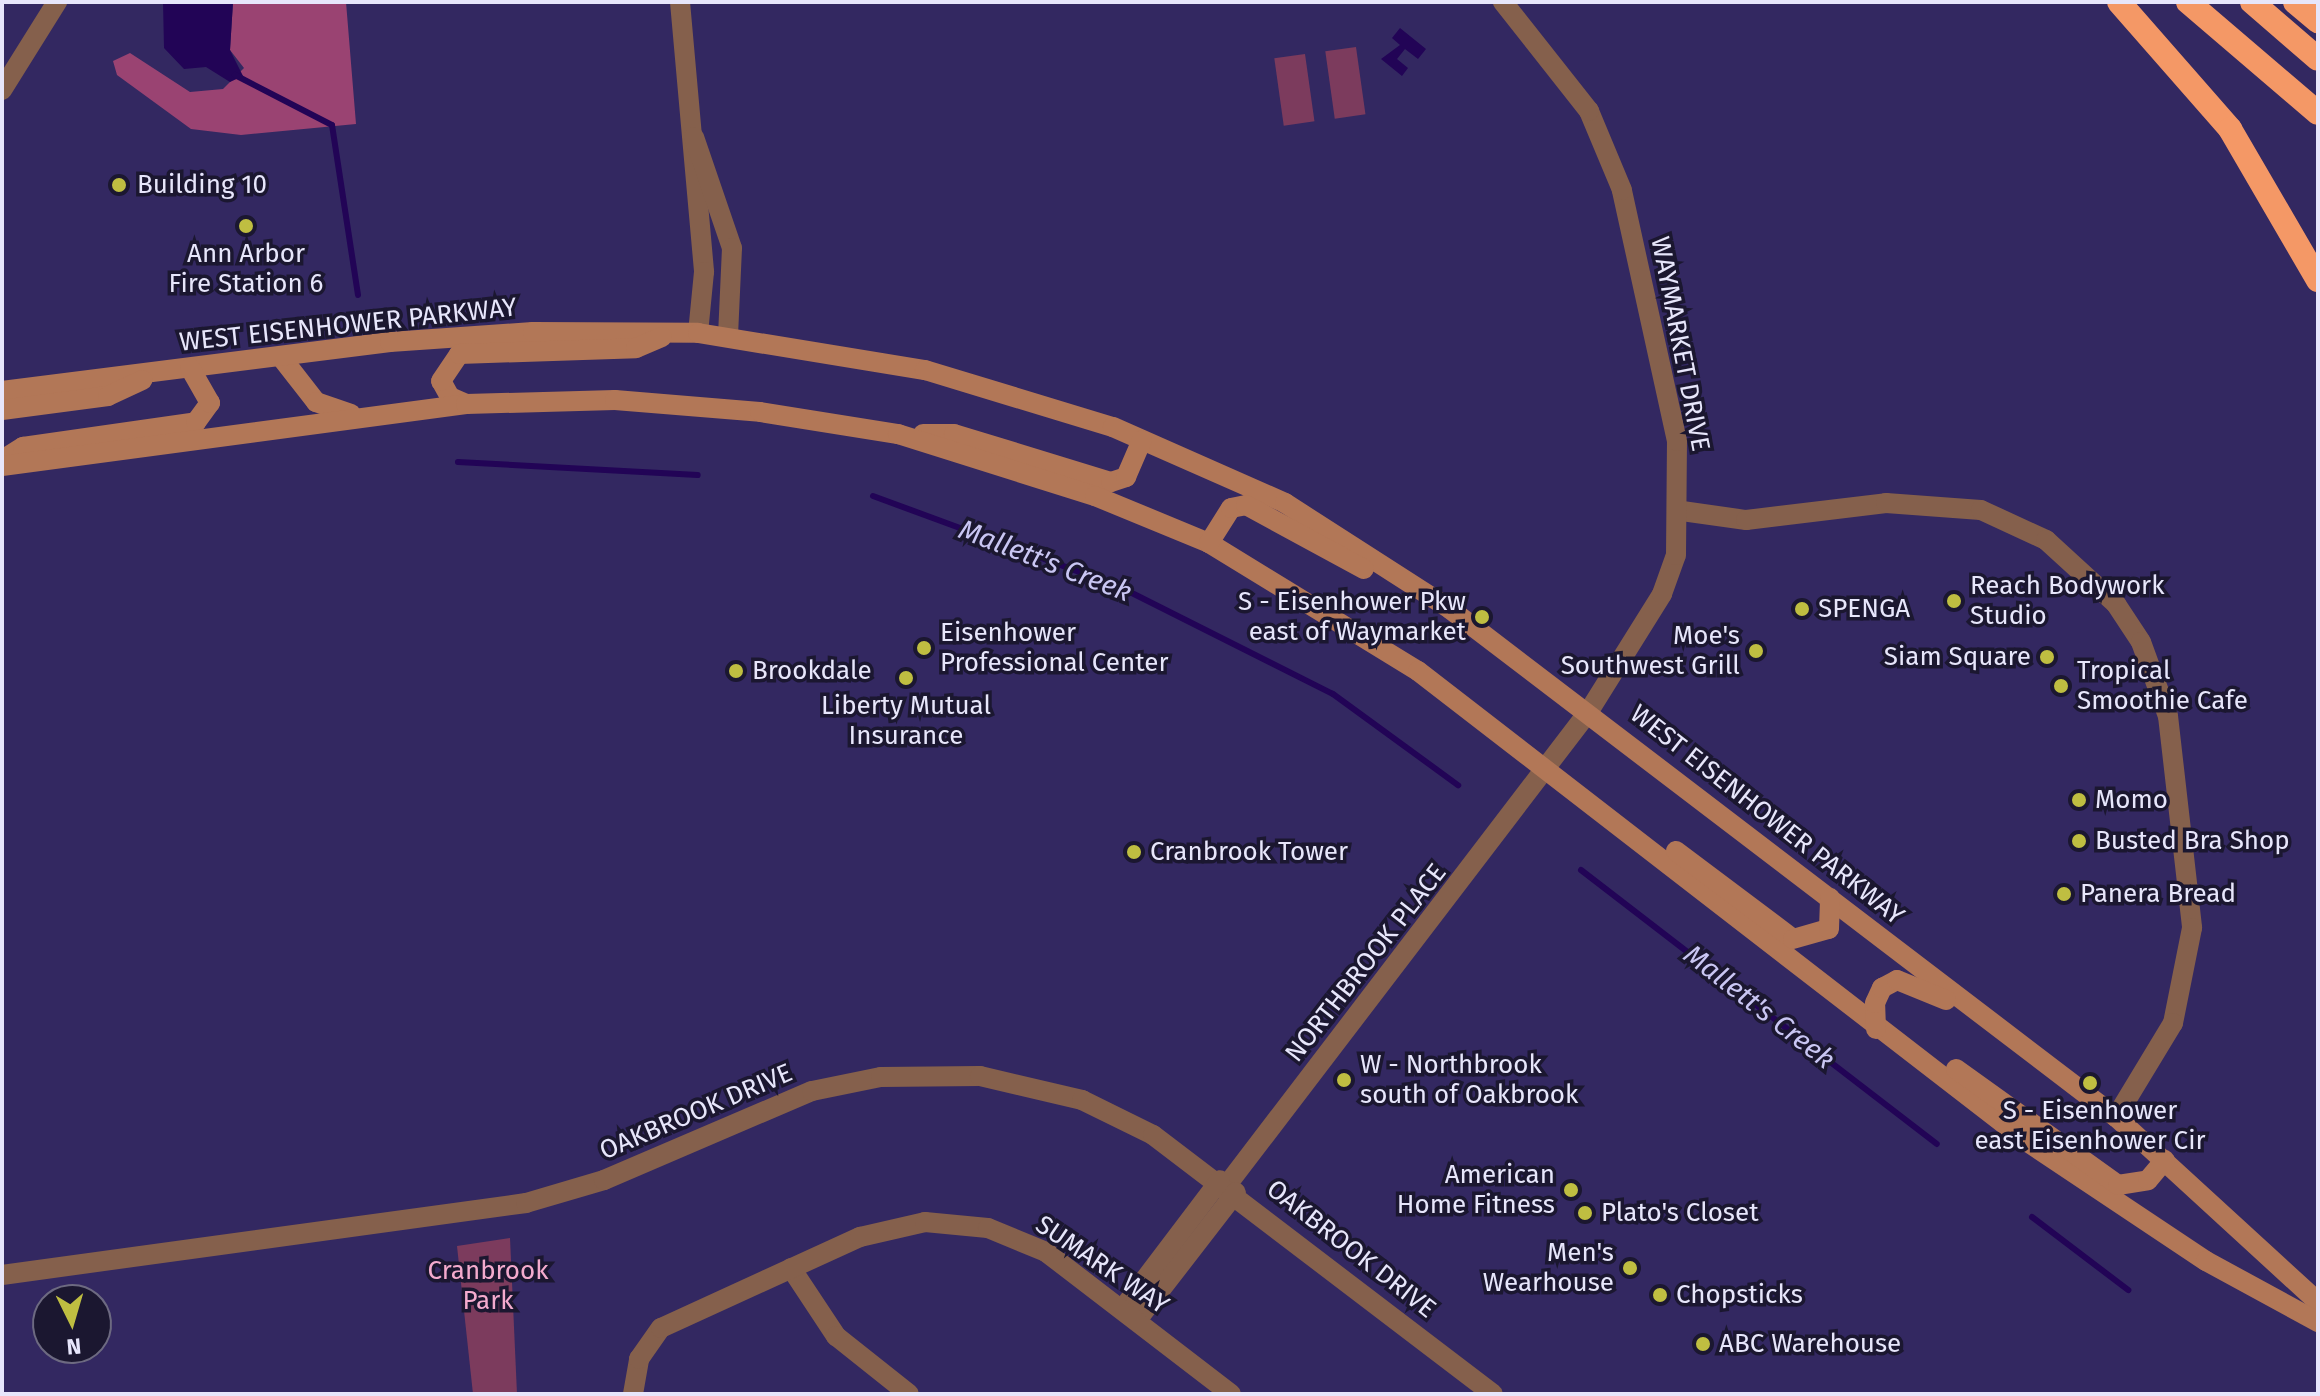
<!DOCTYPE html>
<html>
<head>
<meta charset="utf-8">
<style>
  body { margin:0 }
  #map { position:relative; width:2320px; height:1396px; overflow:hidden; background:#332861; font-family:"Fira Sans",sans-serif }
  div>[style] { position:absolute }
  .green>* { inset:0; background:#7c3b5d; transform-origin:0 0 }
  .forest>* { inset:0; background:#9a4372 }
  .water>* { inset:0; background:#220456 }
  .stream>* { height:6px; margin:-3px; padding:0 3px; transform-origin:3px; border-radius:3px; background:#220456 }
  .minor>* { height:20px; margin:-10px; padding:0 10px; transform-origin:10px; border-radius:10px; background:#85604c }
  .secondary>* { height:20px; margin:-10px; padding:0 10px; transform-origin:10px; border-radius:10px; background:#b27757 }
  .motorway>* { height:24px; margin:-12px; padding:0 12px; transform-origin:12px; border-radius:12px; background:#f49866 }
  .dots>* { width:22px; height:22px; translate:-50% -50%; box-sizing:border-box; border:4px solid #1b1730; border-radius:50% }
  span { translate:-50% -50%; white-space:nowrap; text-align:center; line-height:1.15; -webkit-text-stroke:7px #1b1730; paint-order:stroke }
  .poi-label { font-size:26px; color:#e7e6fb }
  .left { translate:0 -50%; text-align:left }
  .right { translate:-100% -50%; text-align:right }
  .street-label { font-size:26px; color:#e7e6fb }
  .park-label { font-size:26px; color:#f4abce }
  .water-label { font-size:28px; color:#c9c6f3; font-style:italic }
  .frame { position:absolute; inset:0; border:4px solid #e7e6fb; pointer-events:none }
  .north { position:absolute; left:32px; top:1284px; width:80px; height:80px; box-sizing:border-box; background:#1b1730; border:2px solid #6d6a81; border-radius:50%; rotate:175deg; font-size:22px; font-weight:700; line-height:32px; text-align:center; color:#e7e6fb }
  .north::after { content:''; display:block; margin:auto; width:28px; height:36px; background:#bfbe41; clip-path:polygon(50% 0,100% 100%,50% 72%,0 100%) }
</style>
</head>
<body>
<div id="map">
  <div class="green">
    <i style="left:1356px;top:47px;width:68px;height:31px;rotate:82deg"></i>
    <i style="left:1305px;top:54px;width:68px;height:31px;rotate:82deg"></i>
    <i style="clip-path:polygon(510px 1238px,517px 1394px,473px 1394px,457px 1246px)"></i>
  </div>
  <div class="forest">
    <i style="clip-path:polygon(233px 2px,346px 2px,356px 124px,241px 135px,191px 129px,117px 75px,113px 61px,130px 53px,190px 92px,223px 89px,244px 68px,230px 50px)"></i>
  </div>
  <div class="water">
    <i style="clip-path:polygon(163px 2px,233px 2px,230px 50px,243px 76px,230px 82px,206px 67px,184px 69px,164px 48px)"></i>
    <i style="clip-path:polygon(1400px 28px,1426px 49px,1418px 59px,1405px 49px,1397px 59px,1408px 68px,1402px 76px,1381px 59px,1400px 45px,1392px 38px)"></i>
  </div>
  <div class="stream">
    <i style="left:235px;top:75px;width:109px;rotate:27.3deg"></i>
    <i style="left:332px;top:125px;width:172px;rotate:81.3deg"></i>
    <i style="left:458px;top:462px;width:240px;rotate:3.1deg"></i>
    <i style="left:873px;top:496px;width:263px;rotate:20.2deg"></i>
    <i style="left:1120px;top:587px;width:238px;rotate:26.7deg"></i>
    <i style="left:1333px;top:694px;width:155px;rotate:36.1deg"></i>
    <i style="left:1581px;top:870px;width:449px;rotate:37.6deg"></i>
    <i style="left:2032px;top:1217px;width:121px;rotate:37.2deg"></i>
  </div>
  <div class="minor">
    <i style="left:680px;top:2px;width:271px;rotate:84.9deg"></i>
    <i style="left:704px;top:272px;width:61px;rotate:95.6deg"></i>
    <i style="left:2px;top:90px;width:104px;rotate:-58deg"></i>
    <i style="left:694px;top:137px;width:117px;rotate:71.1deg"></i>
    <i style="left:732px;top:248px;width:89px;rotate:92.6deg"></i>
    <i style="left:1682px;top:511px;width:65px;rotate:8deg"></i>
    <i style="left:1746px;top:520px;width:141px;rotate:-6.9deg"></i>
    <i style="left:1886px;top:503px;width:95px;rotate:4.2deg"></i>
    <i style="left:1981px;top:510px;width:72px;rotate:24.8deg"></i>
    <i style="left:2046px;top:540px;width:95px;rotate:42.4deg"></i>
    <i style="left:2116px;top:604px;width:45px;rotate:56.7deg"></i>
    <i style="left:2141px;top:642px;width:79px;rotate:70deg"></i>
    <i style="left:2168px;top:716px;width:213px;rotate:83.5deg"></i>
    <i style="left:2192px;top:928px;width:97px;rotate:101.3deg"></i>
    <i style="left:2173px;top:1023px;width:110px;rotate:121.2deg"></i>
    <i style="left:1227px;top:1185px;width:596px;rotate:-52.63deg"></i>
    <i style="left:1589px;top:711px;width:138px;rotate:-58deg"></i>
    <i style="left:1662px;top:594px;width:41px;rotate:-70.3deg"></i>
    <i style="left:1676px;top:555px;width:114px;rotate:-89.5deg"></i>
    <i style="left:1677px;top:441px;width:257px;rotate:-102.4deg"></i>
    <i style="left:1622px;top:190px;width:86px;rotate:-112.7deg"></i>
    <i style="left:1589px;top:111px;width:139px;rotate:-128.3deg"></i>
    <i style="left:791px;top:1268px;width:82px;rotate:56.5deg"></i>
    <i style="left:836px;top:1336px;width:93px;rotate:38.5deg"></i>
    <i style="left:2px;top:1275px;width:529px;rotate:-7.82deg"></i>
    <i style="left:526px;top:1203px;width:81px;rotate:-16.4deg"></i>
    <i style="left:604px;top:1180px;width:226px;rotate:-23.2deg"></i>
    <i style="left:812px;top:1091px;width:70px;rotate:-11.5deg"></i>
    <i style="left:881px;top:1077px;width:99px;rotate:-0.6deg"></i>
    <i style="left:980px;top:1076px;width:105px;rotate:13.2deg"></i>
    <i style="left:1082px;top:1100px;width:79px;rotate:26.2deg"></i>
    <i style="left:1153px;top:1135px;width:427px;rotate:37.3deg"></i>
    <i style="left:1124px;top:1307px;width:159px;rotate:-52.9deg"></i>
    <i style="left:1138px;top:1319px;width:160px;rotate:-52.3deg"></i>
    <i style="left:633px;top:1394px;width:36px;rotate:-80deg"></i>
    <i style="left:639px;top:1359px;width:38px;rotate:-55deg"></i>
    <i style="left:661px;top:1328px;width:219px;rotate:-24.6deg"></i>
    <i style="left:860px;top:1237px;width:67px;rotate:-13deg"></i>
    <i style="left:925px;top:1222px;width:63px;rotate:5.4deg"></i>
    <i style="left:988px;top:1228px;width:63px;rotate:22.5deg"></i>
    <i style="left:1046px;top:1252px;width:233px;rotate:37.5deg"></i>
  </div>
  <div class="secondary">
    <i style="left:281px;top:357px;width:57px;rotate:52.1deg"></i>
    <i style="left:316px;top:402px;width:37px;rotate:19deg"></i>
    <i style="left:2px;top:391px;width:391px;rotate:-7.2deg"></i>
    <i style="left:390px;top:342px;width:143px;rotate:-4deg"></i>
    <i style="left:533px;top:332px;width:165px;rotate:0.3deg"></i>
    <i style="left:698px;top:333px;width:230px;rotate:9.3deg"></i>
    <i style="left:925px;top:370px;width:196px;rotate:16.9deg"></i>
    <i style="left:1113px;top:427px;width:188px;rotate:23.8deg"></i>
    <i style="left:1285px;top:503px;width:196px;rotate:32.7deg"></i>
    <i style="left:1450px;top:609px;width:838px;rotate:37.34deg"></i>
    <i style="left:2116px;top:1117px;width:274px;rotate:42.5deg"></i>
    <i style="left:466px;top:404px;width:17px;rotate:-156deg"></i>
    <i style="left:450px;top:397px;width:18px;rotate:-119deg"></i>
    <i style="left:441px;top:381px;width:32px;rotate:-56deg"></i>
    <i style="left:459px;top:354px;width:177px;rotate:-1.9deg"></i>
    <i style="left:636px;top:348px;width:28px;rotate:-23deg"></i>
    <i style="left:2px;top:410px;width:107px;rotate:-7.5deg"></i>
    <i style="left:108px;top:396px;width:38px;rotate:-25deg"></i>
    <i style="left:923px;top:434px;width:31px"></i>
    <i style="left:954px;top:434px;width:164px;rotate:17deg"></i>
    <i style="left:1111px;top:482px;width:16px;rotate:-18deg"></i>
    <i style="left:1126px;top:477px;width:40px;rotate:-66.6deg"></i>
    <i style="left:2px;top:460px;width:25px;rotate:-32deg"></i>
    <i style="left:23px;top:447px;width:175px;rotate:-8.2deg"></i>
    <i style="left:196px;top:422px;width:24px;rotate:-54deg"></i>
    <i style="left:210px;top:403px;width:40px;rotate:-119.7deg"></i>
    <i style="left:2px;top:466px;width:468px;rotate:-7.6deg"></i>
    <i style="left:466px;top:404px;width:149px;rotate:-1.5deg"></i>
    <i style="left:615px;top:400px;width:145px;rotate:4.7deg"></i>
    <i style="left:760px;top:412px;width:140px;rotate:9.1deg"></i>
    <i style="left:898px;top:434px;width:207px;rotate:17.5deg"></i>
    <i style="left:1095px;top:496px;width:123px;rotate:22.4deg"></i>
    <i style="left:1209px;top:543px;width:245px;rotate:31.5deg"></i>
    <i style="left:1418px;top:671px;width:768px;rotate:37.7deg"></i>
    <i style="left:2026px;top:1141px;width:216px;rotate:33.7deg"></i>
    <i style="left:2206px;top:1261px;width:128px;rotate:28.6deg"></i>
    <i style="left:1209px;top:543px;width:41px;rotate:-57.8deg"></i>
    <i style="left:1231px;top:508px;width:15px;rotate:-11deg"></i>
    <i style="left:1246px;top:505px;width:134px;rotate:28.5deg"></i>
    <i style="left:1676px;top:851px;width:146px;rotate:36.9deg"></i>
    <i style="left:1793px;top:939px;width:37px;rotate:-16deg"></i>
    <i style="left:1829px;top:929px;width:31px;rotate:-88deg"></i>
    <i style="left:1876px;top:1029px;width:26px;rotate:-92deg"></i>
    <i style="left:1875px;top:1003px;width:17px;rotate:-65deg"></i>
    <i style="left:1882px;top:988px;width:17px;rotate:-28deg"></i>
    <i style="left:1897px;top:980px;width:53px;rotate:22.2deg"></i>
    <i style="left:1956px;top:1069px;width:199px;rotate:35.6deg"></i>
    <i style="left:2118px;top:1185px;width:30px;rotate:-9deg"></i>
    <i style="left:2148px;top:1180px;width:26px;rotate:-50deg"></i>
  </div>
  <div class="motorway">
    <i style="left:2119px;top:2px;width:169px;rotate:48.8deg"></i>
    <i style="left:2230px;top:129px;width:175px;rotate:59.8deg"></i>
    <i style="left:2188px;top:2px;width:171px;rotate:40.5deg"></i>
    <i style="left:2252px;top:2px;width:87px;rotate:40.8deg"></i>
    <i style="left:2295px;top:2px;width:30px;rotate:40deg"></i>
  </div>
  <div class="dots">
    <i style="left:119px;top:185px;background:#bfbe41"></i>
    <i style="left:246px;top:226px;background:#bfbe41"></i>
    <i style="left:1954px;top:601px;background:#bfbe41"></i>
    <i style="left:1802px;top:609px;background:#bfbe41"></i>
    <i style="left:1482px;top:617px;background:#bfbe41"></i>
    <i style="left:924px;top:648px;background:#bfbe41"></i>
    <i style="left:1756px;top:651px;background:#bfbe41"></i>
    <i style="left:2047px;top:657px;background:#bfbe41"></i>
    <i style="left:736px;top:671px;background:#bfbe41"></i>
    <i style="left:906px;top:678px;background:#bfbe41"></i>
    <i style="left:2061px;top:686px;background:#bfbe41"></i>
    <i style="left:2079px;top:800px;background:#bfbe41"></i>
    <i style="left:2079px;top:841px;background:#bfbe41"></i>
    <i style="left:1134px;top:852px;background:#bfbe41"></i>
    <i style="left:2064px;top:894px;background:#bfbe41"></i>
    <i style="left:1344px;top:1080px;background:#bfbe41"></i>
    <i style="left:2090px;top:1083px;background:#bfbe41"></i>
    <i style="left:1571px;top:1190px;background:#bfbe41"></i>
    <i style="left:1585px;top:1213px;background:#bfbe41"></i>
    <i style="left:1630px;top:1268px;background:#bfbe41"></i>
    <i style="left:1660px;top:1295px;background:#bfbe41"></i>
    <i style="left:1703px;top:1344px;background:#bfbe41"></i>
  </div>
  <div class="poi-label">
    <span class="left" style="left:137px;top:185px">Building 10</span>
    <span style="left:246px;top:269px">Ann Arbor<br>Fire Station 6</span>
    <span class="left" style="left:1970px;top:601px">Reach Bodywork<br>Studio</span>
    <span class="right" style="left:1466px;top:617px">S - Eisenhower Pkw<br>east of Waymarket</span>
    <span class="left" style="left:1818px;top:609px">SPENGA</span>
    <span class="left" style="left:940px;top:648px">Eisenhower<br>Professional Center</span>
    <span class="right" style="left:1740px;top:651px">Moe's<br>Southwest Grill</span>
    <span class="right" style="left:2031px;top:657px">Siam Square</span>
    <span class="left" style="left:752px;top:671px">Brookdale</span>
    <span class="left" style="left:2077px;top:686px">Tropical<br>Smoothie Cafe</span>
    <span style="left:906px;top:721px">Liberty Mutual<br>Insurance</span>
    <span class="left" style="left:2095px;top:800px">Momo</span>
    <span class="left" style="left:2095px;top:841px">Busted Bra Shop</span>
    <span class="left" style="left:1150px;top:852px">Cranbrook Tower</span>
    <span class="left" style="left:2080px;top:894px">Panera Bread</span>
    <span class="left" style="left:1360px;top:1080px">W - Northbrook<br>south of Oakbrook</span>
    <span style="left:2090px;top:1126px">S - Eisenhower<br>east Eisenhower Cir</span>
    <span class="right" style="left:1555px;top:1190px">American<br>Home Fitness</span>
    <span class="left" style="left:1601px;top:1213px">Plato's Closet</span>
    <span class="right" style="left:1614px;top:1268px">Men's<br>Wearhouse</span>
    <span class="left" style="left:1676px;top:1295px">Chopsticks</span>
    <span class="left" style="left:1719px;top:1344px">ABC Warehouse</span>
  </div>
  <div class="street-label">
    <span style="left:348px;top:325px;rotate:-6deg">WEST EISENHOWER PARKWAY</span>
    <span style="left:1680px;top:344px;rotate:79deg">WAYMARKET DRIVE</span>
    <span style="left:1767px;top:815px;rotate:38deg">WEST EISENHOWER PARKWAY</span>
    <span style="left:1366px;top:963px;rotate:-52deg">NORTHBROOK PLACE</span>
    <span style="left:696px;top:1112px;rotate:-23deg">OAKBROOK DRIVE</span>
    <span style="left:1351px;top:1249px;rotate:38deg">OAKBROOK DRIVE</span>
    <span style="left:1102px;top:1265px;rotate:34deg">SUMARK WAY</span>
  </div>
  <div class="park-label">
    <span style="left:488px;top:1286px">Cranbrook<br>Park</span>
  </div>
  <div class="water-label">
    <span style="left:1045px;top:561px;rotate:21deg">Mallett's Creek</span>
    <span style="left:1759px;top:1007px;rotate:38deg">Mallett's Creek</span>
  </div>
  <div class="frame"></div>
  <div class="north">N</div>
</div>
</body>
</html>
